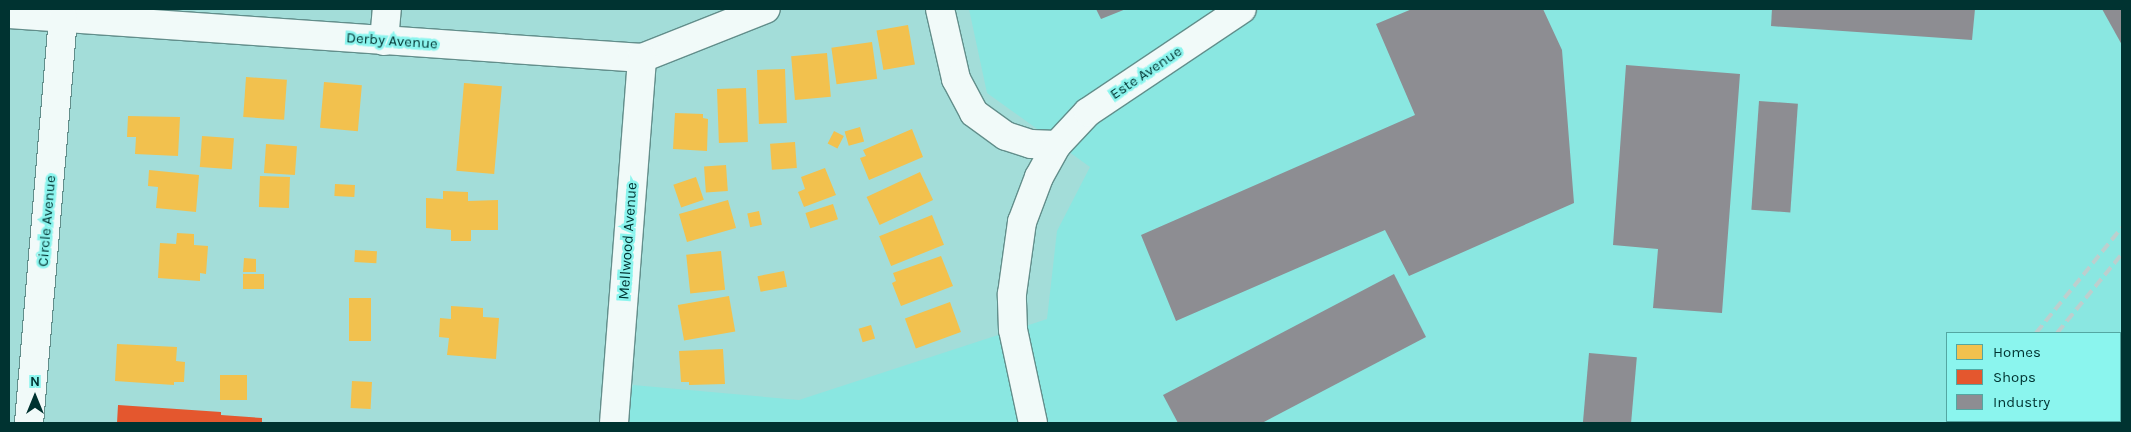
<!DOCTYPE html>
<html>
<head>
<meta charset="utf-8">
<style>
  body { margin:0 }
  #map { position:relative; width:2131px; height:432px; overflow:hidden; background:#a3ddd9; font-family:Karla,sans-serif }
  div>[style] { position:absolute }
  .built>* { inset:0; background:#8ae7e1 }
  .homes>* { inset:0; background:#f2c14e; transform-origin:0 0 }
  .shops>* { inset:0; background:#e4572e }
  .industry>* { inset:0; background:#8d8d92; transform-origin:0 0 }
  .roads { filter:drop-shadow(1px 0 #628e8b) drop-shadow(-1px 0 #628e8b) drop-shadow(0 1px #628e8b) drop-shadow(0 -1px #628e8b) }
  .minor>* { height:28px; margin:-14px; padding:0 14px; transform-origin:14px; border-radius:14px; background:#f1faf9 }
  .rail>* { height:4px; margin-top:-2px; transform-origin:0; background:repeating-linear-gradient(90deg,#bccfce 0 10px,transparent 0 15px) }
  span { translate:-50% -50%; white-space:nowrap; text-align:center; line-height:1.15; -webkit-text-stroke:5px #8bf5ee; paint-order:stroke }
  .street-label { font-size:15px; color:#003331 }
  .frame { position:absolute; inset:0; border:10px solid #003331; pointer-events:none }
  .legend { position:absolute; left:1946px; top:332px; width:175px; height:90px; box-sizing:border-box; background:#8bf5ee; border:1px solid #53a7a2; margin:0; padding:6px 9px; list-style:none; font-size:15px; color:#003331 }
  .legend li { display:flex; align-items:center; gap:10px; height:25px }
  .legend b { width:25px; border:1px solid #53a7a2 }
  .north { position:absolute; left:10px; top:372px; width:50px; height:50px; -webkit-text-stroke:4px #8bf5ee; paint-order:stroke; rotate:0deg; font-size:14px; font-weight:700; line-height:20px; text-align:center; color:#003331 }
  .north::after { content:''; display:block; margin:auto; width:18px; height:22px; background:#003331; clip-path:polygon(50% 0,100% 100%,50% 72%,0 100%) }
</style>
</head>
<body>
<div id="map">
  <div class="built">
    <i style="clip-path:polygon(evenodd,969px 9px,2122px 9px,2122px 423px,622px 423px,633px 385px,799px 400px,1047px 319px,1057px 231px,1090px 167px,987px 93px,969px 9px,1947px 333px,2120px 333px,2120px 421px,1947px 421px,1947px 333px)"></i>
  </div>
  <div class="homes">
    <i style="left:908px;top:25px;width:40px;height:32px;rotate:80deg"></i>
    <i style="left:872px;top:42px;width:37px;height:41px;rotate:82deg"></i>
    <i style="left:827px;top:53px;width:44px;height:36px;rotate:85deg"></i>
    <i style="left:785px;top:69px;width:54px;height:28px;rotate:88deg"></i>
    <i style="left:246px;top:77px;width:41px;height:40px;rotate:4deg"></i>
    <i style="left:324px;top:82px;width:38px;height:46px;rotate:5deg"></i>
    <i style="left:464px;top:83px;width:38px;height:88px;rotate:5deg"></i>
    <i style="left:746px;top:88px;width:54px;height:29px;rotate:88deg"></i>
    <i style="clip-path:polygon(675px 113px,703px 114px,703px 118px,708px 119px,707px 151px,673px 149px)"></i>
    <i style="clip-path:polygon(128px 116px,180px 117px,178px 156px,135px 154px,136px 137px,127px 137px)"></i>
    <i style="left:860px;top:127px;width:15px;height:16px;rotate:74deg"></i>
    <i style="clip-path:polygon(912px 129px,923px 157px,869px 180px,860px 158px,866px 156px,863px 150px)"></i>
    <i style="left:834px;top:131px;width:11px;height:14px;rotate:27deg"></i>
    <i style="left:202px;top:136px;width:32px;height:31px;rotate:4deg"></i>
    <i style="left:795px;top:142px;width:26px;height:25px;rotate:86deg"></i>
    <i style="left:266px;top:144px;width:31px;height:29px;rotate:4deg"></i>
    <i style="left:726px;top:165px;width:26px;height:22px;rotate:86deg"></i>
    <i style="clip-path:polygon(825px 168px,836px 195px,804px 207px,798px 192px,805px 189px,801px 177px)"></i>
    <i style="clip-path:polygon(149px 170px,199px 175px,196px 212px,156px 208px,158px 187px,148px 186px)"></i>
    <i style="left:920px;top:172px;width:31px;height:59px;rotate:65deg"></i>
    <i style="left:260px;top:176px;width:30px;height:31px;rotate:2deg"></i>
    <i style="left:696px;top:177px;width:24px;height:24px;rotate:71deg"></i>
    <i style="left:335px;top:184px;width:20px;height:12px;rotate:3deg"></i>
    <i style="clip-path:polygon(443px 191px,468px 192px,468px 201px,498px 200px,498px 230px,471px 230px,471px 241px,451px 241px,451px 230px,426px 228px,426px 198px,443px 199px)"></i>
    <i style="left:728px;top:200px;width:29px;height:51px;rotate:74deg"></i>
    <i style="left:833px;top:204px;width:16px;height:29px;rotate:72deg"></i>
    <i style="left:759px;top:211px;width:14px;height:12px;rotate:78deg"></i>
    <i style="left:932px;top:215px;width:32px;height:57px;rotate:68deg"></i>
    <i style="clip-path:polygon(177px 233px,194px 234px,194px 245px,208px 246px,206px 274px,200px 273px,200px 281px,158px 278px,160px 243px,176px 244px)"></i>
    <i style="left:355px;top:250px;width:22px;height:12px;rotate:3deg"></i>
    <i style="left:721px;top:251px;width:39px;height:35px;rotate:84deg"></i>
    <i style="clip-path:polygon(941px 256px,953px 286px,901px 306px,892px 283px,896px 281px,893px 273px)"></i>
    <i style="clip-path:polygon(244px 258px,256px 259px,256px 272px,243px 272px)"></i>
    <i style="left:784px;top:271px;width:16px;height:27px;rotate:79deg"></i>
    <i style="left:243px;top:274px;width:21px;height:15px"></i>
    <i style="left:729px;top:296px;width:36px;height:52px;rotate:80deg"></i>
    <i style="left:349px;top:298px;width:22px;height:43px"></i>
    <i style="left:950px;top:302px;width:32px;height:48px;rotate:70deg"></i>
    <i style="clip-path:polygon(451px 306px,483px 308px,483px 317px,499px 318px,496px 359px,447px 355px,449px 338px,439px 337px,440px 318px,451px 319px)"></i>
    <i style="left:871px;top:325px;width:14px;height:13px;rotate:73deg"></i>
    <i style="clip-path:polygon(117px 344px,177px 347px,176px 361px,185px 362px,184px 382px,174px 382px,174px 385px,115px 381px)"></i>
    <i style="clip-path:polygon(723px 349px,725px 384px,689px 385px,689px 382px,681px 382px,679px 351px)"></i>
    <i style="left:220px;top:375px;width:27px;height:25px"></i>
    <i style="left:352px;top:381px;width:20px;height:27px;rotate:3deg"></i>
  </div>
  <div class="shops">
    <i style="clip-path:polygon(118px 405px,221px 412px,221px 415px,262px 418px,262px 423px,117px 423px)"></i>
  </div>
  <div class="industry">
    <i style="clip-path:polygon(1096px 9px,1126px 9px,1101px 19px)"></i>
    <i style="clip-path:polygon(1412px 9px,1543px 9px,1562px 50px,1574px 203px,1409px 276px,1385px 230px,1176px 321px,1141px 235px,1415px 115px,1376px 24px)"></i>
    <i style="clip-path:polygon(1772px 9px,1975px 9px,1972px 40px,1771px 26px)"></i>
    <i style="clip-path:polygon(2102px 9px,2122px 9px,2122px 45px)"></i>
    <i style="clip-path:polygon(1626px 65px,1740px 74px,1722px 313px,1653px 308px,1658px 249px,1613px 245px)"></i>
    <i style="left:1759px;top:101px;width:39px;height:109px;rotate:4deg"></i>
    <i style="clip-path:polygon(1394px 274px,1426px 337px,1262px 423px,1178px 423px,1163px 395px)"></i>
    <i style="left:1589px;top:353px;width:48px;height:70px;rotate:5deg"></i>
  </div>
  <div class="roads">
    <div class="minor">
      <i style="left:940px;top:9px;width:72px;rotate:77.1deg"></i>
      <i style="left:956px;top:79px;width:38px;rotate:62deg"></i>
      <i style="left:974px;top:113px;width:39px;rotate:36deg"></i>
      <i style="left:1006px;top:136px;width:26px;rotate:18deg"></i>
      <i style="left:1031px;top:144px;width:26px;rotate:2deg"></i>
      <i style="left:9px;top:14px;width:635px;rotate:3.98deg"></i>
      <i style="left:642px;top:58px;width:133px;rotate:-21.6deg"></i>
      <i style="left:384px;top:41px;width:32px;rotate:-85deg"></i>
      <i style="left:29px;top:423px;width:406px;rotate:-85.2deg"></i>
      <i style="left:614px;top:423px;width:366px;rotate:-85.6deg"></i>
      <i style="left:1033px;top:423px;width:95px;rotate:-102.1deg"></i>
      <i style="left:1013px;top:330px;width:36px;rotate:-92deg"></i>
      <i style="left:1012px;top:294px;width:73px;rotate:-82.1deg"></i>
      <i style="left:1022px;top:222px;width:48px;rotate:-69.3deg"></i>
      <i style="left:1039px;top:177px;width:37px;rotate:-61deg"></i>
      <i style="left:1057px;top:145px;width:45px;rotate:-46.8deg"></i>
      <i style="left:1088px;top:112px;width:185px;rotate:-33.8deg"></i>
    </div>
  </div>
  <div class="rail">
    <i style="left:2036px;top:333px;width:136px;rotate:-50.9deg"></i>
    <i style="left:2057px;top:333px;width:102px;rotate:-50.6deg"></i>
    <i style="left:1976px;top:423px;width:2px;rotate:-63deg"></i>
    <i style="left:1996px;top:423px;width:3px;rotate:-45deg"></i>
  </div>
  <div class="street-label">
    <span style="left:392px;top:41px;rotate:4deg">Derby Avenue</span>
    <span style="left:1146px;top:73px;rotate:-34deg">Este Avenue</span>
    <span style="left:47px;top:221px;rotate:-85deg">Circle Avenue</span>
    <span style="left:628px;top:241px;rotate:-86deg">Mellwood Avenue</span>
  </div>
  <div class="frame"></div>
  <ul class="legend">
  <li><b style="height:14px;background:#f2c14e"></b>Homes</li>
  <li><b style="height:14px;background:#e4572e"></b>Shops</li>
  <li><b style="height:14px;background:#8d8d92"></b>Industry</li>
  </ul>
  <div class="north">N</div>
</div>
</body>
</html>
